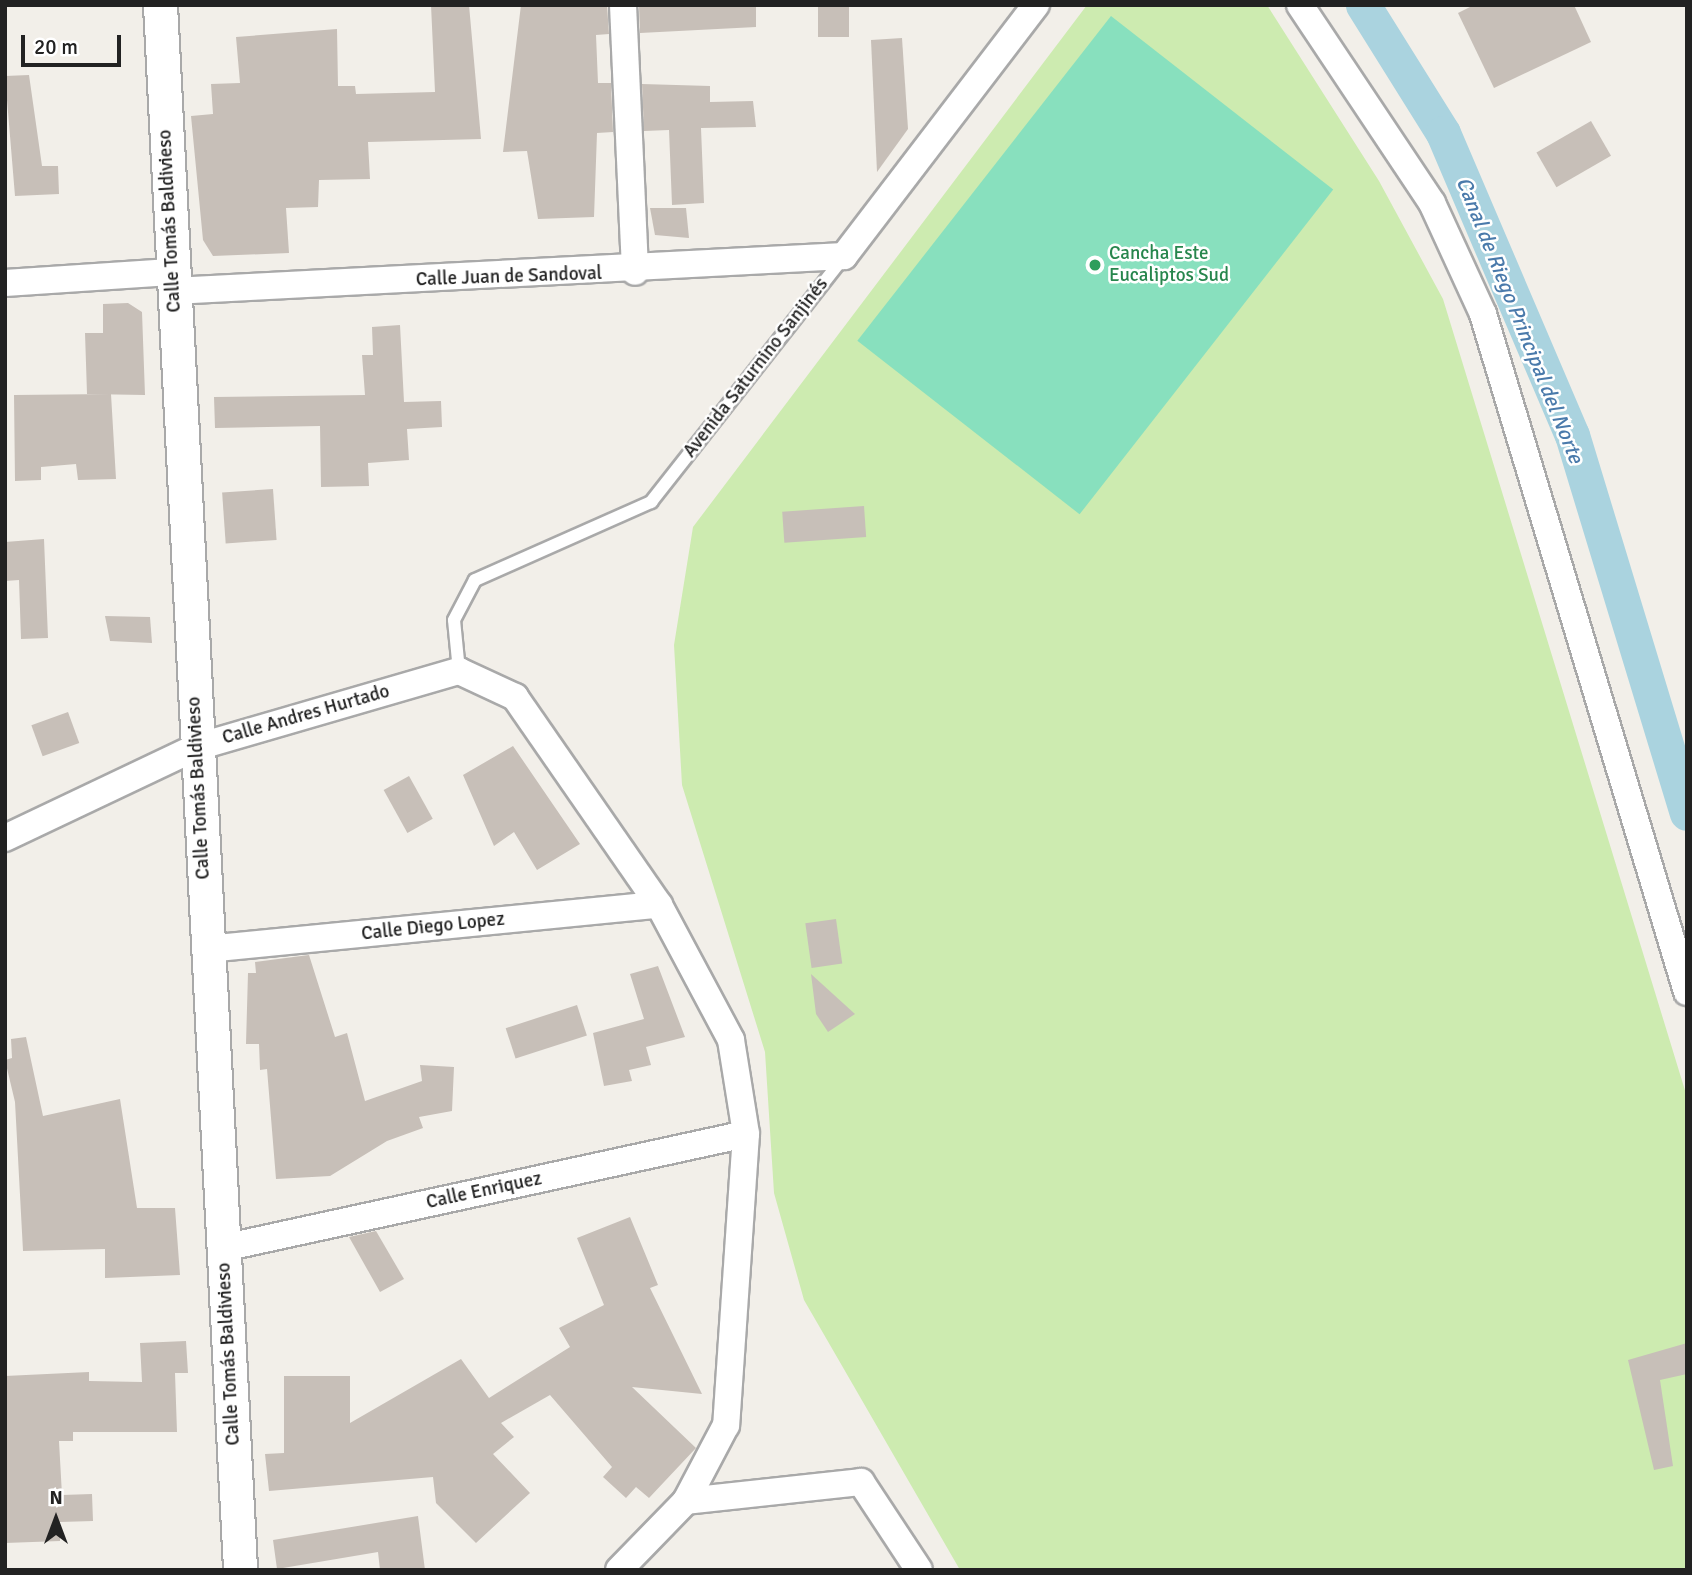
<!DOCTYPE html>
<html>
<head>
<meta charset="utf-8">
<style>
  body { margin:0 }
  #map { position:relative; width:1692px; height:1575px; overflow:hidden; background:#f2efe9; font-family:Signika,sans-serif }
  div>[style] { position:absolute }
  .grass>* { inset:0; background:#cdebb0 }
  .pitch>* { inset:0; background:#88e0be; transform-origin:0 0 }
  .canal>* { height:35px; margin:-17.5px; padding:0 17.5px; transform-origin:17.5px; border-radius:17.5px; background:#aad3df }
  .building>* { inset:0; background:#c7bfb8; transform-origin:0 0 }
  .roads { filter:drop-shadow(2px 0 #a9a9a9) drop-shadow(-2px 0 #a9a9a9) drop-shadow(0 2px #a9a9a9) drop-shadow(0 -2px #a9a9a9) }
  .service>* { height:12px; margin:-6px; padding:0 6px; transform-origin:6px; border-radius:6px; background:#fff }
  .minor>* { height:26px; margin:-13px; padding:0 13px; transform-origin:13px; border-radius:13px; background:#fff }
  .tertiary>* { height:33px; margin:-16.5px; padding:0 16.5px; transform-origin:16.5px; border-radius:16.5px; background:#fff }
  .dots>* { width:19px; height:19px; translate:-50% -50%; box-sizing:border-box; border:4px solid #fff; border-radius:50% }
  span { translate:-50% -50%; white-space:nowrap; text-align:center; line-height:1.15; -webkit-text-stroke:5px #fff; paint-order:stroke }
  .street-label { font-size:19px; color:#222 }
  .leisure-label { font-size:19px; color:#27864d }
  .left { translate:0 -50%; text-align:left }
  .water-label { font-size:21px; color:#4a7aab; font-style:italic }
  .frame { position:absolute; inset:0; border:7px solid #222; pointer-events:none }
  .north { position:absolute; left:21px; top:1484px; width:70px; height:70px; -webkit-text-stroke:5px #fff; paint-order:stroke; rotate:0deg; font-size:19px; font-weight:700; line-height:28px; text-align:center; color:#222 }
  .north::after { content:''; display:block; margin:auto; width:24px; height:32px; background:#222; clip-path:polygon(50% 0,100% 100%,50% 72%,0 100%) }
  .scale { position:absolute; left:21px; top:35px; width:100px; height:32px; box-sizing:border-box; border:4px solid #222; border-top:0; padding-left:9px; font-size:21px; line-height:24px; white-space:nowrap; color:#222; -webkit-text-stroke:5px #fff; paint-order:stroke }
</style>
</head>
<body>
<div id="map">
  <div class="grass">
    <i style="clip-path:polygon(1087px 5px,1267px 5px,1379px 181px,1443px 299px,1687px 1097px,1687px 1570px,960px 1570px,804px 1300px,774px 1193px,765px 1052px,682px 785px,674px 645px,693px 527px)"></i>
  </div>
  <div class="pitch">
    <i style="left:1111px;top:16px;width:282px;height:412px;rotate:38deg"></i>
  </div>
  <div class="canal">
    <i style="left:1363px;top:5px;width:151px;rotate:58deg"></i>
    <i style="left:1443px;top:133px;width:328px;rotate:66.9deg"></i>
    <i style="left:1572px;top:435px;width:395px;rotate:73.1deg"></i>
  </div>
  <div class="building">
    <i style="clip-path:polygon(431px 5px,469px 5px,481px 139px,368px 142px,370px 179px,319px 180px,318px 207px,286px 208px,289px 253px,213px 256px,203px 240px,191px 116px,213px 114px,211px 84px,240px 83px,236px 37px,337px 29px,338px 86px,355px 86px,356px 94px,435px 92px)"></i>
    <i style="clip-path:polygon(521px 5px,607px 5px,609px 34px,596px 35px,598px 83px,611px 83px,613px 132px,597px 133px,594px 217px,538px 219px,527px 151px,503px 152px)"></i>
    <i style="clip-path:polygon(639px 5px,756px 5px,756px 27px,640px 33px)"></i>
    <i style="left:818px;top:5px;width:31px;height:32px"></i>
    <i style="clip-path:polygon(1474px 5px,1574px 5px,1591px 42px,1494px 88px,1458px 13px)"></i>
    <i style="clip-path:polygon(902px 38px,908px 129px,877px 172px,871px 40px)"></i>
    <i style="clip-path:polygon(29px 75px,42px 166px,58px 166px,59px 194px,15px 196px,5px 76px)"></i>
    <i style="clip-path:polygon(642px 84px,710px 86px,710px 102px,753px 101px,756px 127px,701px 128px,704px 203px,672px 205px,669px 130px,644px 131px)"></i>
    <i style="left:1591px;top:121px;width:40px;height:63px;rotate:60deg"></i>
    <i style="clip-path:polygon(650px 208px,686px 208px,689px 238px,655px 235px)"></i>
    <i style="clip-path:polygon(128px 303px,142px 312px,145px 395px,87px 394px,85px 333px,103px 333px,103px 304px)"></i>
    <i style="clip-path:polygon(400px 325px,404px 402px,441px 401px,442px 427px,407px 429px,409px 460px,368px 463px,369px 486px,321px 487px,320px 426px,215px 428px,214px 397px,365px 395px,362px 355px,373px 355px,372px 327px)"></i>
    <i style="clip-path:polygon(111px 394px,116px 479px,78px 480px,76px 464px,41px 467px,41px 480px,15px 481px,14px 395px)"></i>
    <i style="left:273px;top:489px;width:51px;height:51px;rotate:86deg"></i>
    <i style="left:864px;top:506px;width:31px;height:82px;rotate:86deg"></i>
    <i style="clip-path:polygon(44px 539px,48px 638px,21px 639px,19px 580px,5px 581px,5px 542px)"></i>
    <i style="clip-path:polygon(105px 616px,150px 617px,152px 643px,110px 641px)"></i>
    <i style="left:68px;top:712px;width:33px;height:39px;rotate:70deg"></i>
    <i style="clip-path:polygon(513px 746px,580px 844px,537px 870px,514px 832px,494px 846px,463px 775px)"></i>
    <i style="left:409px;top:776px;width:49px;height:29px;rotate:61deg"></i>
    <i style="left:836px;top:919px;width:45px;height:31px;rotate:82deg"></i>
    <i style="clip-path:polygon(309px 955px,335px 1037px,347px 1033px,365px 1101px,422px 1081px,420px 1065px,454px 1067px,452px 1111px,419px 1117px,423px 1128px,387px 1141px,330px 1176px,276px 1179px,267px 1069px,260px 1070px,259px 1044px,246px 1044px,248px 973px,256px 973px,255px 962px)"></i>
    <i style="clip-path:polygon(658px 966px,685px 1037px,646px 1047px,651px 1065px,629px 1070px,632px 1081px,604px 1086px,593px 1033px,644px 1019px,630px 974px)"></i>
    <i style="clip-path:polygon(811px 974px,855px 1014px,828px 1032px,816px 1014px)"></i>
    <i style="left:577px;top:1005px;width:32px;height:75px;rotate:72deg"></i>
    <i style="clip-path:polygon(26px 1037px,43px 1116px,120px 1099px,137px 1208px,175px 1208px,180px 1275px,105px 1278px,105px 1249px,23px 1251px,15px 1102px,5px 1060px,12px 1058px,11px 1039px)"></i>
    <i style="clip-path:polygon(630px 1217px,658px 1285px,650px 1288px,702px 1394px,632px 1387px,696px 1448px,649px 1498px,636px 1487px,626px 1498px,603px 1477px,612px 1467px,550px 1395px,501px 1423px,514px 1437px,493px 1454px,530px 1493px,476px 1543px,436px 1503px,433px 1477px,269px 1491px,265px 1454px,284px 1453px,284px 1376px,350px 1376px,350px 1423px,461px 1359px,489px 1398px,570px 1347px,559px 1328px,604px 1305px,577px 1238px)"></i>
    <i style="clip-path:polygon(376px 1231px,404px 1279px,380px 1292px,349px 1237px)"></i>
    <i style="clip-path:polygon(186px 1341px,188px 1373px,175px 1373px,177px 1432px,73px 1432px,73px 1441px,59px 1441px,62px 1495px,92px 1494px,93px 1521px,60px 1522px,60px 1541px,5px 1543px,5px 1376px,89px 1372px,89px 1381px,142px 1382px,140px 1343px)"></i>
    <i style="clip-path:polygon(1687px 1343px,1687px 1374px,1660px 1380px,1673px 1466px,1654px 1470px,1628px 1360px)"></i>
    <i style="clip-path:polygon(418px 1516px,425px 1570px,380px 1570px,378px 1552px,277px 1569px,273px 1540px)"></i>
  </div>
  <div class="roads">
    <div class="service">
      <i style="left:459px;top:671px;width:51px;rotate:-95.6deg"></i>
      <i style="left:454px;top:620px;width:45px;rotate:-62.3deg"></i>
      <i style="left:475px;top:580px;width:193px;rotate:-23.9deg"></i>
      <i style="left:651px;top:502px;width:312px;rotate:-51.8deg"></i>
    </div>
    <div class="minor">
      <i style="left:623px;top:5px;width:267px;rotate:87.4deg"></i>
      <i style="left:1300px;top:5px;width:238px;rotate:56.3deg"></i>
      <i style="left:1432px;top:203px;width:122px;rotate:65.3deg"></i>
      <i style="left:1483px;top:314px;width:708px;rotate:73.25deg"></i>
      <i style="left:5px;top:283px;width:166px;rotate:-3.8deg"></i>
      <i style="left:173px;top:291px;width:672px;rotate:-2.99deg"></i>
      <i style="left:844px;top:256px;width:316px;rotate:-52.6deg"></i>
      <i style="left:5px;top:838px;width:212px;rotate:-25.4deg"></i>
      <i style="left:197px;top:747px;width:273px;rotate:-16.2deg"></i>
      <i style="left:459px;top:671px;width:62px;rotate:24.9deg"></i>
      <i style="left:515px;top:697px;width:253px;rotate:55.3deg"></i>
      <i style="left:659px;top:905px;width:153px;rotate:61.9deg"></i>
      <i style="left:731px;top:1040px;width:95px;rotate:80.9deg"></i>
      <i style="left:746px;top:1134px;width:292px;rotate:93.9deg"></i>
      <i style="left:726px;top:1425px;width:86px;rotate:117.8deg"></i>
      <i style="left:686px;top:1501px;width:96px;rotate:134.2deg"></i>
      <i style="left:207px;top:949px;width:454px;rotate:-5.6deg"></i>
      <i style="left:223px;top:1248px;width:535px;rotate:-12.3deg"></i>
      <i style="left:686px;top:1501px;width:176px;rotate:-6.2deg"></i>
      <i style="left:861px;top:1482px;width:105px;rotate:56.6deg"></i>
    </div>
    <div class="tertiary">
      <i style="left:160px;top:5px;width:1567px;rotate:87.07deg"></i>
    </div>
  </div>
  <div class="dots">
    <i style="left:1095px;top:265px;background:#2e9e5b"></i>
  </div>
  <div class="street-label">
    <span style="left:170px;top:221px;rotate:-93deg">Calle Tomás Baldivieso</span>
    <span style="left:509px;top:277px;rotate:-2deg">Calle Juan de Sandoval</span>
    <span style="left:756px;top:368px;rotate:-52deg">Avenida Saturnino Sanjinés</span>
    <span style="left:306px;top:715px;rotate:-16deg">Calle Andres Hurtado</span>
    <span style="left:199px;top:788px;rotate:-93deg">Calle Tomás Baldivieso</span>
    <span style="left:433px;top:927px;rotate:-6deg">Calle Diego Lopez</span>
    <span style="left:484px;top:1191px;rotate:-12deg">Calle Enriquez</span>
    <span style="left:229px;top:1354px;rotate:-93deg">Calle Tomás Baldivieso</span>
  </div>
  <div class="leisure-label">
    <span class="left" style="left:1109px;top:265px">Cancha Este<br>Eucaliptos Sud</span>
  </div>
  <div class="water-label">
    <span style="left:1520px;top:320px;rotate:68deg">Canal de Riego Principal del Norte</span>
  </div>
  <div class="frame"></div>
  <div class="north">N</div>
  <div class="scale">20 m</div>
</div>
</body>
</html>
